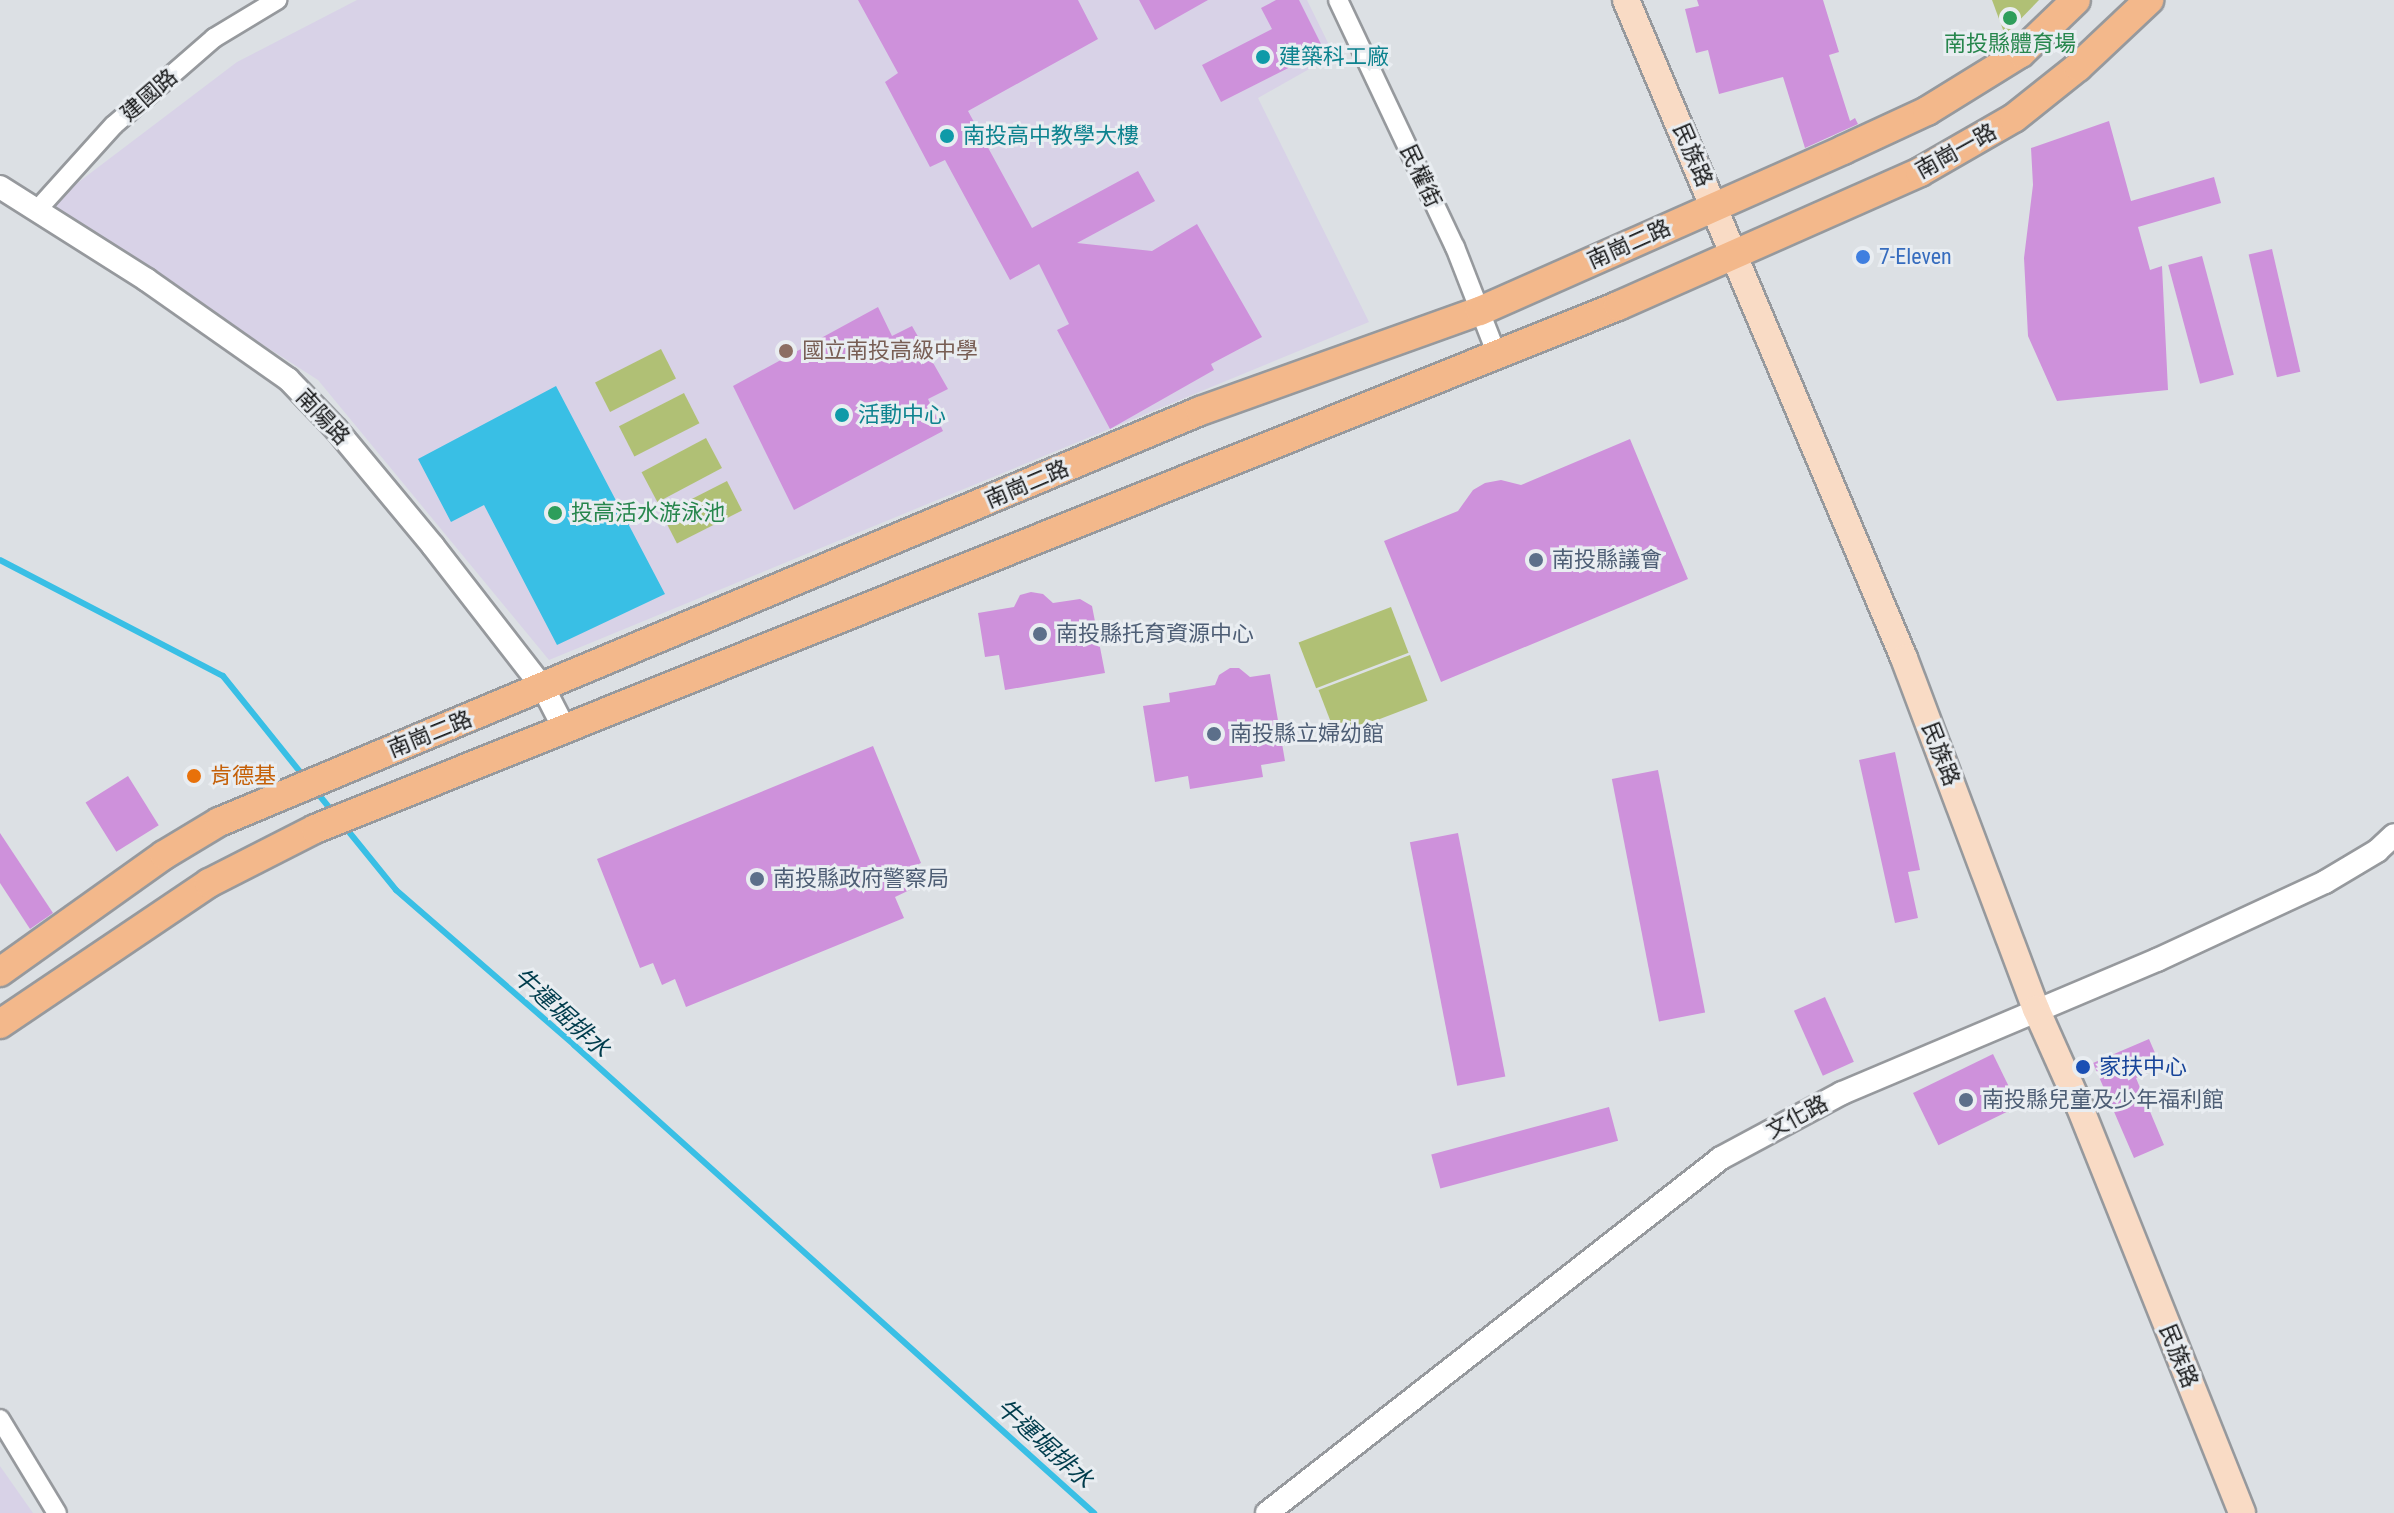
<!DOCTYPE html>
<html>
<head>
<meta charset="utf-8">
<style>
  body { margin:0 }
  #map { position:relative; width:2394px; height:1513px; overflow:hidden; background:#dce0e4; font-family:"Roboto Condensed","Noto Sans TC",sans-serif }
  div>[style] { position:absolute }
  .education>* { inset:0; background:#d8d2e7 }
  .green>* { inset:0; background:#b0c075; transform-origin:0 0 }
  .water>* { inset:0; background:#39bfe5 }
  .stream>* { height:6px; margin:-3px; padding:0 3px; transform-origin:3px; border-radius:3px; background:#39bfe5 }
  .building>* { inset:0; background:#ce91db; transform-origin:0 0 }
  .roads { filter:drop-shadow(2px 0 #96999d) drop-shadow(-2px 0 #96999d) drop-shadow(0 2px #96999d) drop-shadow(0 -2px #96999d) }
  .minor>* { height:18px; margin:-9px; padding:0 9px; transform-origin:9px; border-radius:9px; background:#fff }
  .tertiary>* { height:22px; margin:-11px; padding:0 11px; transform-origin:11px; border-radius:11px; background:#fff }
  .secondary>* { height:26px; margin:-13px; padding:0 13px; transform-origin:13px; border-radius:13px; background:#f9dbc5 }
  .primary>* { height:28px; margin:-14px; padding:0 14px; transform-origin:14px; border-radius:14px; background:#f3b88b }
  .dots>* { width:22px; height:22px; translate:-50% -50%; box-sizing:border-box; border:4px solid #e9edf1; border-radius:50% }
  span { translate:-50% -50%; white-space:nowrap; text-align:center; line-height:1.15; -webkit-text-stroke:6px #e9edf1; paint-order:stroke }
  .leisure-label { font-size:22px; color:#27864d }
  .left { translate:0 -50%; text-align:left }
  .culture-label { font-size:22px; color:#0d838f }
  .street-label { font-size:22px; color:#151617 }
  .shop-label { font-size:22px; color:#366cbe }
  .education-label { font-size:22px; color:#785e54 }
  .service-label { font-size:22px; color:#4e5e75 }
  .food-label { font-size:22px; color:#c56008 }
  .transit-label { font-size:22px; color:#164399 }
  .water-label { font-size:24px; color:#003c4c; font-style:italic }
</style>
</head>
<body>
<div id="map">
  <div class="education">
    <i style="clip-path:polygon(357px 0,1307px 0,1334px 55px,1258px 98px,1369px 322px,549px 660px,318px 380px,47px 206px,237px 62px)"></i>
    <i style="clip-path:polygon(0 1466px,33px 1513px,0 1513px)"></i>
  </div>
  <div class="green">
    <i style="clip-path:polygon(1992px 0,2039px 0,2005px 35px)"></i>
    <i style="left:661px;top:349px;width:33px;height:74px;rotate:63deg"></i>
    <i style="left:684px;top:393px;width:34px;height:73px;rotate:63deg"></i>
    <i style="left:706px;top:438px;width:34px;height:73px;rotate:62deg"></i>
    <i style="left:727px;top:481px;width:33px;height:73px;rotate:63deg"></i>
    <i style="left:1391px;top:607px;width:49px;height:99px;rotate:69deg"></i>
    <i style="left:1410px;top:655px;width:49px;height:98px;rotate:69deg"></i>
  </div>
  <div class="water">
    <i style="clip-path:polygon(556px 386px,665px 594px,557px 645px,484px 505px,451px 522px,418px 459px)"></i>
  </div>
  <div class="stream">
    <i style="left:0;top:560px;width:251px;rotate:27.5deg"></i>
    <i style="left:223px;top:676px;width:131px;rotate:51.2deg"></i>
    <i style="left:315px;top:790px;width:28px;rotate:51deg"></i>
    <i style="left:345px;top:827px;width:81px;rotate:51deg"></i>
    <i style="left:396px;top:890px;width:236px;rotate:41deg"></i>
    <i style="left:574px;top:1045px;width:700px;rotate:41.99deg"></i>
  </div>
  <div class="building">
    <i style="clip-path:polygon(858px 0,1078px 0,1098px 39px,968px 111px,1032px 228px,1138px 171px,1155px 201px,1077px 243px,1152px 251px,1197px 224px,1262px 337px,1211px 364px,1214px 370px,1110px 429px,1057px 330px,1069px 324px,1039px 264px,1010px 280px,945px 160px,930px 167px,885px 82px,898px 73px)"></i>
    <i style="clip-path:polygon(1139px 0,1208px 0,1155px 30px)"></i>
    <i style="clip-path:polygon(1276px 0,1299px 0,1324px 50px,1221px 102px,1202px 65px,1272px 29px,1261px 8px)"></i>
    <i style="clip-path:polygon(1697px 0,1823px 0,1839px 52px,1829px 55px,1850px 121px,1855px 118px,1858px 124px,1805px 148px,1783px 77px,1719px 94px,1708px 50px,1696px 53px,1685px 9px,1699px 6px)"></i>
    <i style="clip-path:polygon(2109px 121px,2131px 201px,2214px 177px,2221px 203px,2138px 227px,2150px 270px,2162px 266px,2168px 390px,2057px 401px,2028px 336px,2024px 258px,2033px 185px,2031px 148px)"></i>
    <i style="left:2272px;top:249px;width:126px;height:24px;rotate:77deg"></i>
    <i style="left:2202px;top:256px;width:123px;height:35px;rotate:75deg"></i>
    <i style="clip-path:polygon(878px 307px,892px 336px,912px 326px,948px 389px,928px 399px,943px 431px,794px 510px,733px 386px)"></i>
    <i style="clip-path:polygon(1630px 439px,1688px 579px,1441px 682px,1384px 541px,1458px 511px,1473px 490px,1485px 483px,1501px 480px,1521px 485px)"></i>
    <i style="clip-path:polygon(1031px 592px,1043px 594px,1053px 603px,1080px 599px,1092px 606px,1105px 673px,1005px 690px,999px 655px,985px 657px,978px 613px,1014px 607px,1020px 595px)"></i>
    <i style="clip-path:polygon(1230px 668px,1239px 668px,1250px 677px,1270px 674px,1285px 761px,1261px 765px,1263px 777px,1190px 789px,1188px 776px,1155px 782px,1143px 706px,1170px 702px,1169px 693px,1215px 685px,1219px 675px)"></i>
    <i style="clip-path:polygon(873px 746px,921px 863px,906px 870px,914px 888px,895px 897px,904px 918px,686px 1007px,675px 979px,662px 985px,653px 963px,640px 968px,597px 859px)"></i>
    <i style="clip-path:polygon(1895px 752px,1920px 870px,1908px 872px,1918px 918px,1895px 923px,1859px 760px)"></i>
    <i style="left:1658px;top:770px;width:247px;height:47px;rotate:79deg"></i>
    <i style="left:128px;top:776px;width:58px;height:50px;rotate:58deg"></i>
    <i style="clip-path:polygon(0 833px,53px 913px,30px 929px,0 883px)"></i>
    <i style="left:1458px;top:833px;width:248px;height:49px;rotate:79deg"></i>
    <i style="left:1825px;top:997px;width:71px;height:34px;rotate:66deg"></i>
    <i style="clip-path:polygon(2149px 1039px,2161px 1067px,2136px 1078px,2164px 1145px,2134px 1158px,2093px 1063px)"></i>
    <i style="left:1993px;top:1054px;width:58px;height:89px;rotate:64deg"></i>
    <i style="left:1609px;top:1107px;width:35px;height:184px;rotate:75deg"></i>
  </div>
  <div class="roads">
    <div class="minor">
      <i style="left:1338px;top:0;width:273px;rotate:64.7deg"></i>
      <i style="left:1455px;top:247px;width:116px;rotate:68.7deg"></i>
      <i style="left:38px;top:209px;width:113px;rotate:-47.9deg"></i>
      <i style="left:114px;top:125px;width:133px;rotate:-41deg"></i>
      <i style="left:214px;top:38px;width:74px;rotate:-31.1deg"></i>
      <i style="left:0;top:1419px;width:110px;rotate:58.8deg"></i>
    </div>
    <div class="tertiary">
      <i style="left:0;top:187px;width:174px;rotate:32.3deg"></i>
      <i style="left:147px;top:280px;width:172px;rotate:35.1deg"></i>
      <i style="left:288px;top:379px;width:69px;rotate:46.2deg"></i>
      <i style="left:336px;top:429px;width:152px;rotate:50.3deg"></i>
      <i style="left:433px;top:546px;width:181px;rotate:52.2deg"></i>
      <i style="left:544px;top:689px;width:46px;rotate:62.9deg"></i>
      <i style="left:1267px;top:1513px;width:576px;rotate:-38.02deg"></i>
      <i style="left:1721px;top:1158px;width:137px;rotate:-28.2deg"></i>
      <i style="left:1842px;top:1093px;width:342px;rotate:-22.9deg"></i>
      <i style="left:2157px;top:960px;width:185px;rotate:-24.9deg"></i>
      <i style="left:2325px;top:882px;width:61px;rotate:-30.8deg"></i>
      <i style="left:2377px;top:851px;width:23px;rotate:-43deg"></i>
    </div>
    <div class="secondary">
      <i style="left:1626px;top:0;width:714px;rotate:67.1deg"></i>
      <i style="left:1904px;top:658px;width:375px;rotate:69.4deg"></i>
      <i style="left:2036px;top:1009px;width:105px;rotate:65.9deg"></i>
      <i style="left:2079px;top:1105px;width:439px;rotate:68.2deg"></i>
    </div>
    <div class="primary">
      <i style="left:0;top:972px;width:201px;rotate:-35.5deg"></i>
      <i style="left:164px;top:855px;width:64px;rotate:-31deg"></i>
      <i style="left:219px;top:822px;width:1064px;rotate:-22.73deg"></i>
      <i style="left:1200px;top:411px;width:297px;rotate:-19.7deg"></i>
      <i style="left:1480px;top:311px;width:397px;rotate:-23.9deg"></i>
      <i style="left:1843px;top:150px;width:93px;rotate:-24.9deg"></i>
      <i style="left:1927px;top:111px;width:110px;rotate:-31.7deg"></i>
      <i style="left:2021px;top:53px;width:76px;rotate:-43.9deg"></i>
      <i style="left:0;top:1024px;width:252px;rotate:-34deg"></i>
      <i style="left:209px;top:883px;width:119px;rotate:-27deg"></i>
      <i style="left:315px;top:829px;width:1404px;rotate:-21.87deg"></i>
      <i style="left:1618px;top:306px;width:330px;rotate:-23.9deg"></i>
      <i style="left:1920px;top:172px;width:108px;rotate:-29.9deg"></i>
      <i style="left:2014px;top:118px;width:82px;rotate:-38.6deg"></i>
      <i style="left:2078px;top:67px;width:98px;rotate:-43.3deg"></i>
    </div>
  </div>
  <div class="dots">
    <i style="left:2010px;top:18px;background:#2e9e5b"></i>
    <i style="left:1263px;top:57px;background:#0f9aa8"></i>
    <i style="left:947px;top:136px;background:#0f9aa8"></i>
    <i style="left:1863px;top:257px;background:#3f7fe0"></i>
    <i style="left:786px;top:351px;background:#8d6e63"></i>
    <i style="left:842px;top:415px;background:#0f9aa8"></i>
    <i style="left:555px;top:513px;background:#2e9e5b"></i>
    <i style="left:1536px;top:560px;background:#5c6f8a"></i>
    <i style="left:1040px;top:634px;background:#5c6f8a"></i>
    <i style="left:1214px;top:734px;background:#5c6f8a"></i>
    <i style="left:194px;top:776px;background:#e8710a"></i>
    <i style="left:757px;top:879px;background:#5c6f8a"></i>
    <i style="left:2083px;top:1067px;background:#1a4fb4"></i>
    <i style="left:1966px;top:1100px;background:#5c6f8a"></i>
  </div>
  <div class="leisure-label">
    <span style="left:2010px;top:44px">南投縣體育場</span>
    <span class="left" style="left:571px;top:513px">投高活水游泳池</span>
  </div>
  <div class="culture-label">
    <span class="left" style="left:1279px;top:57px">建築科工廠</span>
    <span class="left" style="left:963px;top:136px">南投高中教學大樓</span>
    <span class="left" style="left:858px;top:415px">活動中心</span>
  </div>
  <div class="street-label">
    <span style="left:149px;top:95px;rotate:-41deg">建國路</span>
    <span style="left:1956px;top:151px;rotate:-29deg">南崗一路</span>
    <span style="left:1693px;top:155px;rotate:67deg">民族路</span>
    <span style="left:1421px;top:176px;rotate:65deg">民權街</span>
    <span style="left:1629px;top:244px;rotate:-24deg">南崗二路</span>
    <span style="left:323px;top:417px;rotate:47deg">南陽路</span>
    <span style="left:1027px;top:484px;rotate:-23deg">南崗二路</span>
    <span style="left:430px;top:734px;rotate:-22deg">南崗二路</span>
    <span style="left:1941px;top:754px;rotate:69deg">民族路</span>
    <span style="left:1797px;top:1117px;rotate:-28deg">文化路</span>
    <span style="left:2179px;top:1356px;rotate:68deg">民族路</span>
  </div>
  <div class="shop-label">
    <span class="left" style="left:1879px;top:257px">7-Eleven</span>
  </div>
  <div class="education-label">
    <span class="left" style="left:802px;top:351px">國立南投高級中學</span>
  </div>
  <div class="service-label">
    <span class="left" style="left:1552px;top:560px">南投縣議會</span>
    <span class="left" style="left:1056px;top:634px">南投縣托育資源中心</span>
    <span class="left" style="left:1230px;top:734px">南投縣立婦幼館</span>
    <span class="left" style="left:773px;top:879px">南投縣政府警察局</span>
    <span class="left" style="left:1982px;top:1100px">南投縣兒童及少年福利館</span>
  </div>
  <div class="food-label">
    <span class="left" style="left:210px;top:776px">肯德基</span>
  </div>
  <div class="transit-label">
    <span class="left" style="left:2099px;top:1067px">家扶中心</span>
  </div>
  <div class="water-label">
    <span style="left:561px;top:1013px;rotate:42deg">牛運堀排水</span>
    <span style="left:1044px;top:1444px;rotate:42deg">牛運堀排水</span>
  </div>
</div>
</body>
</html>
